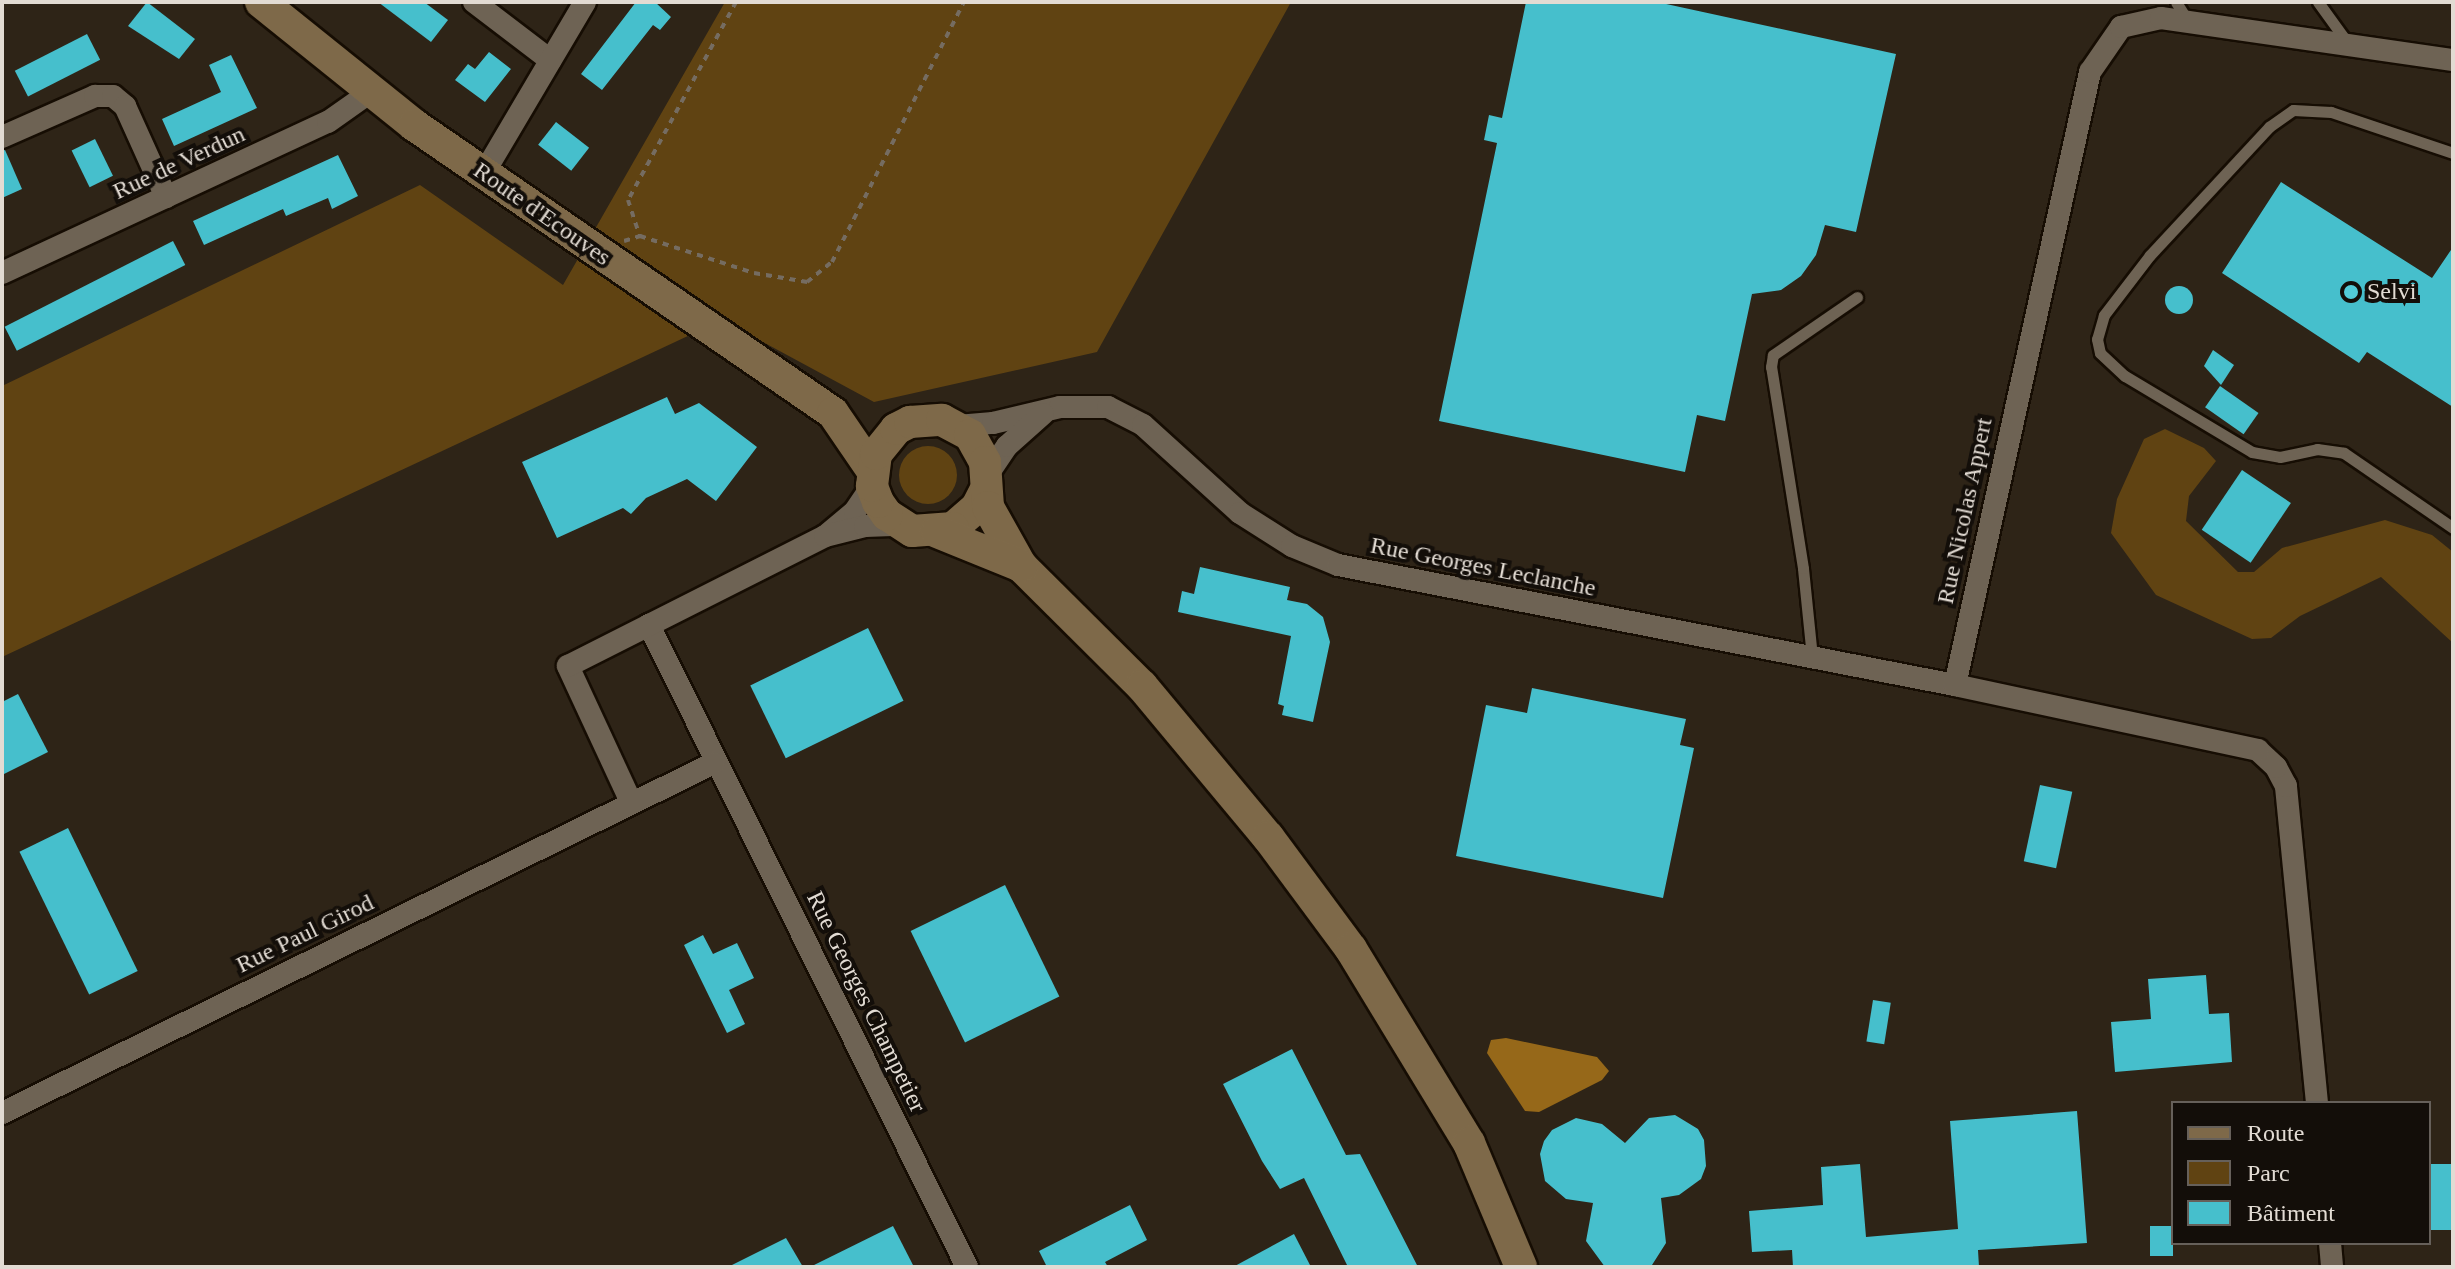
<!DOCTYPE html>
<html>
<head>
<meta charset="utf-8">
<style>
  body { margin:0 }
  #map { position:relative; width:2455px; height:1269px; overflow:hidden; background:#2e2417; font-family:Georgia,serif }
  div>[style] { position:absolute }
  .green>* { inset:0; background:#604312 }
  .round { border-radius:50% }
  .water>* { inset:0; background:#966819 }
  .building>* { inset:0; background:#46bfcc; transform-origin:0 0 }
  .path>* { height:4px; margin-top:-2px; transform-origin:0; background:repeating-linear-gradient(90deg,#756c61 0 6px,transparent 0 12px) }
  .roads { filter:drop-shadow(2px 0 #160d03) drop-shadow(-2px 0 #160d03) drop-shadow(0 2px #160d03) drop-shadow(0 -2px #160d03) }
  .service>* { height:11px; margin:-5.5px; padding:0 5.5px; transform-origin:5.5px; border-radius:5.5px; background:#6e6354 }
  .minor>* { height:22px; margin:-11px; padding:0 11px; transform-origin:11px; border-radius:11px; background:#6e6354 }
  .secondary>* { height:32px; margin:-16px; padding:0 16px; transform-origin:16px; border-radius:16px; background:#7e6949 }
  .dots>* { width:22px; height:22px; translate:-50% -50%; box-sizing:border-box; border:4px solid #130e09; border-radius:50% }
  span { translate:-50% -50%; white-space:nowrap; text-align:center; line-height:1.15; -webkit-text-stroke:8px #130e09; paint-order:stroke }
  .street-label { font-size:24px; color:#e2dbd3 }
  .poi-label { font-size:24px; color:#e2dbd3 }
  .left { translate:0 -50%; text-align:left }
  .frame { position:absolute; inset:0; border:4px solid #e2dbd3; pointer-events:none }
  .legend { position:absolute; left:2171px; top:1101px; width:260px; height:144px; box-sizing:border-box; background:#130e09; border:2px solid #66605a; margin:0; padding:10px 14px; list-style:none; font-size:24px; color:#e2dbd3 }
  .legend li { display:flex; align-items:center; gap:16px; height:40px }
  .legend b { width:40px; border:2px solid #66605a }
</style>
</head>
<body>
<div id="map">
  <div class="green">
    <i style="clip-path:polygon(725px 2px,1291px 2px,1097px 352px,874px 402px,722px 320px,2px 657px,2px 386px,420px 185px,563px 285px)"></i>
    <i style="clip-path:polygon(2165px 429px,2204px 448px,2216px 461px,2189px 496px,2186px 521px,2238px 572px,2254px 572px,2282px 548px,2385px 520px,2432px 535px,2453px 552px,2453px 643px,2381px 577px,2300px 616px,2271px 638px,2252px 639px,2156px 595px,2111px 533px,2117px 499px,2144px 439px)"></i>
    <i class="round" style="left:899px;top:446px;width:58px;height:58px"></i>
  </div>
  <div class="water">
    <i style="clip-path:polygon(1506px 1038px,1597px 1057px,1609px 1071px,1602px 1080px,1539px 1112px,1525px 1111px,1487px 1053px,1491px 1040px)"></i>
  </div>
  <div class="building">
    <i style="clip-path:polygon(147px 2px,195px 39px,179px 59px,128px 26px)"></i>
    <i style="clip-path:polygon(378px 2px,424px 2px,448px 20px,431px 42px)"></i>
    <i style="clip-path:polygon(636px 2px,655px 2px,671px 17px,660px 30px,653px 25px,602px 90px,581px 74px)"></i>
    <i style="clip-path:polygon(1526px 2px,1657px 2px,1896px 54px,1856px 232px,1825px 225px,1816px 255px,1801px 276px,1781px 290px,1752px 294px,1725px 421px,1697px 415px,1685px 472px,1439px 421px,1497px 143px,1484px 140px,1489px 115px,1502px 118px)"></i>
    <i style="left:87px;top:34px;width:29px;height:81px;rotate:63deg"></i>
    <i style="clip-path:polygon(489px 52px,511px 69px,485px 102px,455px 80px,468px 64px,475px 69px)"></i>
    <i style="clip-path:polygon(231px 55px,257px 108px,174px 146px,162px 119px,221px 92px,209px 65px)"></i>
    <i style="left:556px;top:122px;width:42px;height:29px;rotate:38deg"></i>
    <i style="left:95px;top:139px;width:41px;height:26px;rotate:64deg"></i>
    <i style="clip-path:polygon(5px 150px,22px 189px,2px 198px,2px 151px)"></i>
    <i style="clip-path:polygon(338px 155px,358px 196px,332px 209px,328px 198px,286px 216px,283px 209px,204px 245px,193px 221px)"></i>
    <i style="clip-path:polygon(2281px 182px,2432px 278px,2453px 247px,2453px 407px,2367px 352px,2359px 363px,2222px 273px)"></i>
    <i style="left:173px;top:241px;width:27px;height:189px;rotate:63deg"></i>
    <i class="round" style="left:2165px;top:286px;width:28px;height:28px"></i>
    <i style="clip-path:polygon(2213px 350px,2234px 365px,2221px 385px,2204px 366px)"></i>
    <i style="left:2220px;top:386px;width:47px;height:26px;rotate:35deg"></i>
    <i style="clip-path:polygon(667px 397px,675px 414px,699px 403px,757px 447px,716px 501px,687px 479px,646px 498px,631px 514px,623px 508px,557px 538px,522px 462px)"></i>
    <i style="left:2242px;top:470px;width:59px;height:72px;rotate:34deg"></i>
    <i style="clip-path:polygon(1200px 567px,1290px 587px,1287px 600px,1307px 604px,1323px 617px,1330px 642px,1313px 722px,1282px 715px,1284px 706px,1278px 704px,1291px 636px,1178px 612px,1182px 591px,1194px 594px)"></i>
    <i style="left:868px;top:628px;width:81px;height:131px;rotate:64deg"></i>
    <i style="clip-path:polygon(1532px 688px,1686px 719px,1680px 745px,1694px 748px,1663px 898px,1456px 856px,1486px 705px,1527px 713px)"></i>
    <i style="clip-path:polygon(18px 694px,48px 752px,2px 775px,2px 702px)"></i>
    <i style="left:2040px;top:785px;width:33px;height:78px;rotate:12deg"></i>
    <i style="left:68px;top:828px;width:159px;height:54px;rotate:64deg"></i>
    <i style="left:1005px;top:885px;width:124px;height:105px;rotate:64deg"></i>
    <i style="clip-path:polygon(703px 935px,713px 954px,737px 943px,754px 978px,729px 990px,745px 1024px,727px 1033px,684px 945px)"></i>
    <i style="clip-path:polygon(2206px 975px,2209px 1014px,2229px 1013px,2232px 1062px,2115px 1072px,2111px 1022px,2151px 1019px,2148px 979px)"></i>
    <i style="left:1873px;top:1000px;width:18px;height:42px;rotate:9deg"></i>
    <i style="clip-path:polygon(1292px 1049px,1346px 1155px,1360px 1154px,1418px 1267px,1348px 1267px,1304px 1178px,1280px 1189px,1262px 1161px,1223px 1084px)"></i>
    <i style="clip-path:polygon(2077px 1111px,2087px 1243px,1978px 1250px,1979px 1267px,1793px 1267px,1792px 1250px,1752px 1252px,1749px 1211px,1823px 1205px,1821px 1167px,1860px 1164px,1866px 1237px,1958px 1229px,1950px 1121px)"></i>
    <i style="clip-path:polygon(1675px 1115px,1698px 1129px,1704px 1140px,1706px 1166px,1701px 1179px,1679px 1195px,1661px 1198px,1666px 1243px,1652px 1265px,1605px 1267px,1586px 1241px,1593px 1203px,1566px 1199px,1545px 1181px,1540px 1154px,1544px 1141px,1552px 1130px,1576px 1118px,1602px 1124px,1625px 1143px,1649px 1118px)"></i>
    <i style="left:2453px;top:1164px;width:66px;height:24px;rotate:90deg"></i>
    <i style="clip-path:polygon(1130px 1205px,1147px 1240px,1105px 1262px,1108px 1267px,1047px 1267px,1039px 1251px)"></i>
    <i style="clip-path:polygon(893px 1226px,914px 1267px,810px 1267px)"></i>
    <i style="left:2173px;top:1226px;width:30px;height:23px;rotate:90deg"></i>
    <i style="clip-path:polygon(1294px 1234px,1311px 1267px,1233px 1267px)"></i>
    <i style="clip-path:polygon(786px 1238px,803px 1267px,728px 1267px)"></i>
  </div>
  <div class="path">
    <i style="left:736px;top:2px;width:226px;rotate:118.6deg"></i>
    <i style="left:628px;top:200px;width:38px;rotate:72deg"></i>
    <i style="left:640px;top:236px;width:120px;rotate:18deg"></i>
    <i style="left:754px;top:273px;width:54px;rotate:9.6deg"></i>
    <i style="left:807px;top:282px;width:32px;rotate:-39deg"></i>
    <i style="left:832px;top:262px;width:292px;rotate:-63.1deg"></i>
    <i style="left:624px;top:241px;width:17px;rotate:-17deg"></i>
  </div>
  <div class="roads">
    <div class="service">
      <i style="left:2176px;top:2px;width:22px;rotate:58deg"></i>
      <i style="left:2318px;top:2px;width:49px;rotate:54.1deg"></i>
      <i style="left:2453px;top:153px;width:129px;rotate:-161.4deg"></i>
      <i style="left:2331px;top:112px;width:38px;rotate:-177deg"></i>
      <i style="left:2293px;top:110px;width:29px;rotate:145deg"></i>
      <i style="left:2269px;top:127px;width:175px;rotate:132.9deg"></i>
      <i style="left:2150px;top:255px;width:76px;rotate:127.5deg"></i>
      <i style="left:2104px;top:315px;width:25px;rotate:106deg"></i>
      <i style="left:2097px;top:339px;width:14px;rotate:78deg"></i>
      <i style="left:2100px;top:353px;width:34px;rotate:43deg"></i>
      <i style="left:2125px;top:376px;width:148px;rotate:30.9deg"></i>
      <i style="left:2252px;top:452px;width:28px;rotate:10deg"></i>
      <i style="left:2280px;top:457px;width:38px;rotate:-12deg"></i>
      <i style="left:2317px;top:449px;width:27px;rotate:8deg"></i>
      <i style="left:2344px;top:453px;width:132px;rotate:34.5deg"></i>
      <i style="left:1812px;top:657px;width:89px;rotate:-95.8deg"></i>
      <i style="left:1803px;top:568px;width:204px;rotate:-99deg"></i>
      <i style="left:1771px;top:367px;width:12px;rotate:-81deg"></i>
      <i style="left:1773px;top:355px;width:102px;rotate:-34.6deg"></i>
    </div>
    <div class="minor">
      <i style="left:474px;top:2px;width:96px;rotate:37.3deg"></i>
      <i style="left:2px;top:137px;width:102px;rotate:-23.8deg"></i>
      <i style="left:95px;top:96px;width:18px"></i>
      <i style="left:113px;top:96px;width:16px;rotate:40deg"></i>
      <i style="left:125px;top:106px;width:100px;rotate:65.7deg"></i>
      <i style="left:484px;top:173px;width:199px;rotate:-59.4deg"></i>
      <i style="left:2px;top:273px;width:359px;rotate:-24.9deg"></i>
      <i style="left:328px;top:122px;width:54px;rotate:-35.2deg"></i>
      <i style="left:957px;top:426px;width:36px;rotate:-5deg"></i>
      <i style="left:993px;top:423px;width:69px;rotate:-13.4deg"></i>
      <i style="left:1060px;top:407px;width:48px"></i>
      <i style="left:1108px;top:407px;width:39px;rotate:27deg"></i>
      <i style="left:1143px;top:425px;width:131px;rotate:42.2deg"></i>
      <i style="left:1240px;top:513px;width:62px;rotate:32.4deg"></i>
      <i style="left:1292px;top:546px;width:50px;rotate:22.4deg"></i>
      <i style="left:1338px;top:565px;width:629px;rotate:11.01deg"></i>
      <i style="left:986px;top:477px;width:37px;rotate:-56deg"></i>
      <i style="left:1007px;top:446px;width:48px;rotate:-41.6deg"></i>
      <i style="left:829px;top:533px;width:34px;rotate:-40deg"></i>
      <i style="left:855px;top:511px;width:30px;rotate:-56deg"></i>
      <i style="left:649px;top:625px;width:716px;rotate:63.65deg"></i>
      <i style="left:631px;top:802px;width:150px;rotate:-114.9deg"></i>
      <i style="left:568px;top:666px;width:288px;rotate:-26.8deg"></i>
      <i style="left:825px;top:536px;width:41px;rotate:-14deg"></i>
      <i style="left:865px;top:526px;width:35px;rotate:-2deg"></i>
      <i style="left:2317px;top:1103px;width:319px;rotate:-95.6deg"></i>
      <i style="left:2286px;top:786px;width:21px;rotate:-118deg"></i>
      <i style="left:2276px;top:767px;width:25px;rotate:-137deg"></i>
      <i style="left:2258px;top:750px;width:310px;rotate:-167.9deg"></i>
      <i style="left:1955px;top:685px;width:628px;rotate:-77.58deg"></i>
      <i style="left:2090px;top:72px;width:55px;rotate:-55.4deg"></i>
      <i style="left:2121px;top:27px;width:41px;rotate:-12.7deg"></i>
      <i style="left:2161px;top:18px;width:295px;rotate:8.2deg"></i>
      <i style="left:2px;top:1113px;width:793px;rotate:-26.18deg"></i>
      <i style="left:2330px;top:1243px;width:24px;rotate:85deg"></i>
    </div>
    <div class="secondary">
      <i style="left:261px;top:2px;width:196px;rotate:38.8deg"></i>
      <i style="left:414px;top:125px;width:508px;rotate:34.5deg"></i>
      <i style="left:833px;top:413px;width:69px;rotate:55.6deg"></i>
      <i style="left:984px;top:493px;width:16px;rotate:117deg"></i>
      <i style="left:977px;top:507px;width:32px;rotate:139deg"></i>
      <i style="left:953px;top:528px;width:41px;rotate:175.8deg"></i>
      <i style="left:912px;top:531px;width:30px;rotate:-147deg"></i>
      <i style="left:887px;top:515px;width:16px;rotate:-125deg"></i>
      <i style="left:878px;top:502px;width:17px;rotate:-111deg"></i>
      <i style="left:872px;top:486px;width:32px;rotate:-83deg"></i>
      <i style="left:876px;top:454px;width:32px;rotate:-51deg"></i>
      <i style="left:896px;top:429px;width:16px;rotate:-27deg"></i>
      <i style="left:910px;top:422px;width:32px;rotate:-4deg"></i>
      <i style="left:942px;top:420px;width:32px;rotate:28deg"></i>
      <i style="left:970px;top:435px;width:31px;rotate:61deg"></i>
      <i style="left:985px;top:462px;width:45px;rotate:86.2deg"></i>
      <i style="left:988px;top:507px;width:68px;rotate:60.8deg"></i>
      <i style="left:1021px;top:566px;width:170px;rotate:44.8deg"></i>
      <i style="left:1142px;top:686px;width:197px;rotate:50.2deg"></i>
      <i style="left:1268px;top:837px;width:139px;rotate:53.5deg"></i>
      <i style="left:1351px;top:949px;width:227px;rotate:58.7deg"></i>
      <i style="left:1469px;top:1143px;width:134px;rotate:67.2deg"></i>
      <i style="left:937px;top:532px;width:91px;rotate:22deg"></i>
    </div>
  </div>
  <div class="dots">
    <i style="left:2351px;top:292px;background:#52cbd8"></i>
  </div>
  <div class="street-label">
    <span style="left:179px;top:163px;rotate:-25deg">Rue de Verdun</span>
    <span style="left:542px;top:214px;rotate:35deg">Route d'Ecouves</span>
    <span style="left:1965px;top:511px;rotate:-78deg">Rue Nicolas Appert</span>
    <span style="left:1483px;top:567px;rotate:11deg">Rue Georges Leclanche</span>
    <span style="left:305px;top:934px;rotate:-26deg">Rue Paul Girod</span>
    <span style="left:866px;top:1002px;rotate:64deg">Rue Georges Champetier</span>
  </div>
  <div class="poi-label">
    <span class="left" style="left:2367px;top:292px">Selvi</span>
  </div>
  <div class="frame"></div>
  <ul class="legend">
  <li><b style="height:10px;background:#7e6949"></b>Route</li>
  <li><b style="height:22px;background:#604312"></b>Parc</li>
  <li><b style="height:22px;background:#46bfcc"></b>Bâtiment</li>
  </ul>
</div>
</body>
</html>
